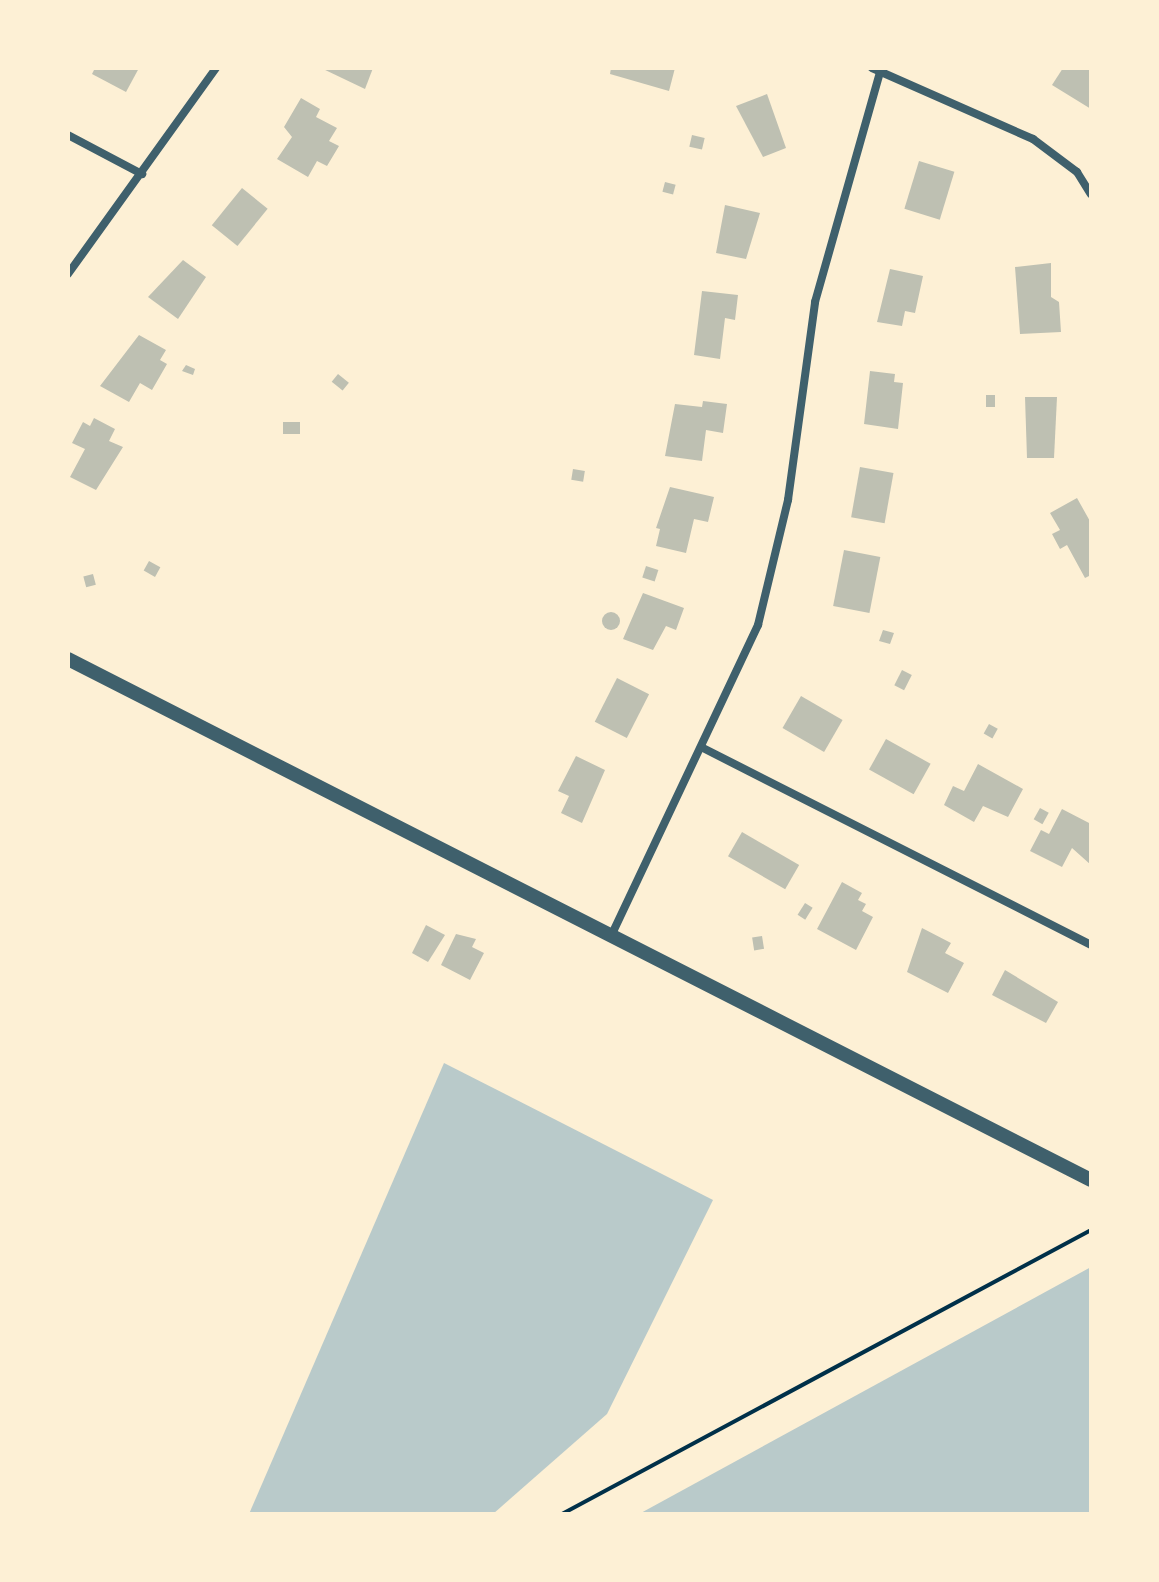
<!DOCTYPE html>
<html>
<head>
<meta charset="utf-8">
<style>
  body { margin:0 }
  #map { position:relative; width:1159px; height:1582px; overflow:hidden; background:#fdf0d5; font-family:"Playfair Display",serif }
  div>[style] { position:absolute }
  .green>* { inset:0; background:#b9caca }
  .building>* { inset:0; background:#bec0b2; transform-origin:0 0 }
  .round { border-radius:50% }
  .path>* { height:4px; margin:-2px; padding:0 2px; transform-origin:2px; border-radius:2px; background:#003049 }
  .minor>* { height:8px; margin:-4px; padding:0 4px; transform-origin:4px; border-radius:4px; background:#3f606c }
  .tertiary>* { height:14px; margin:-7px; padding:0 7px; transform-origin:7px; border-radius:7px; background:#3f606c }
  span { translate:-50% -50%; white-space:nowrap; text-align:center; line-height:1.15; -webkit-text-stroke:6px #fdf0d5; paint-order:stroke }
  .frame { position:absolute; inset:0; border:70px solid #fdf0d5; pointer-events:none }
</style>
</head>
<body>
<div id="map">
  <div class="green">
    <i style="clip-path:polygon(444px 1063px,713px 1200px,607px 1414px,493px 1514px,249px 1514px)"></i>
    <i style="clip-path:polygon(1091px 1267px,1091px 1514px,639px 1514px)"></i>
  </div>
  <div class="building">
    <i style="clip-path:polygon(95px 68px,139px 68px,126px 92px,92px 74px)"></i>
    <i style="clip-path:polygon(321px 68px,373px 68px,365px 89px)"></i>
    <i style="clip-path:polygon(611px 68px,675px 68px,669px 91px,610px 74px)"></i>
    <i style="clip-path:polygon(1063px 68px,1091px 70px,1091px 109px,1052px 85px)"></i>
    <i style="clip-path:polygon(767px 94px,786px 148px,763px 157px,736px 106px)"></i>
    <i style="clip-path:polygon(301px 98px,320px 109px,316px 117px,337px 128px,329px 141px,339px 146px,327px 166px,317px 161px,308px 177px,277px 159px,292px 137px,284px 127px)"></i>
    <i style="left:692px;top:135px;width:13px;height:12px;rotate:13deg"></i>
    <i style="left:919px;top:161px;width:37px;height:50px;rotate:17deg"></i>
    <i style="left:665px;top:182px;width:11px;height:10px;rotate:15deg"></i>
    <i style="left:242px;top:188px;width:33px;height:48px;rotate:39deg"></i>
    <i style="clip-path:polygon(725px 205px,760px 213px,746px 259px,716px 253px)"></i>
    <i style="clip-path:polygon(183px 260px,206px 277px,178px 319px,148px 297px)"></i>
    <i style="clip-path:polygon(1051px 263px,1051px 297px,1059px 302px,1061px 332px,1020px 334px,1015px 267px)"></i>
    <i style="clip-path:polygon(890px 269px,923px 276px,915px 313px,905px 311px,902px 326px,877px 322px)"></i>
    <i style="clip-path:polygon(702px 291px,738px 295px,735px 320px,725px 318px,720px 359px,694px 355px)"></i>
    <i style="clip-path:polygon(139px 335px,166px 350px,160px 360px,167px 364px,152px 390px,140px 383px,129px 402px,100px 386px)"></i>
    <i style="clip-path:polygon(186px 365px,195px 369px,193px 375px,182px 371px)"></i>
    <i style="clip-path:polygon(870px 371px,895px 374px,894px 382px,903px 383px,898px 429px,864px 424px)"></i>
    <i style="left:338px;top:374px;width:14px;height:10px;rotate:39deg"></i>
    <i style="left:986px;top:395px;width:9px;height:12px"></i>
    <i style="clip-path:polygon(1025px 397px,1057px 397px,1054px 458px,1027px 458px)"></i>
    <i style="clip-path:polygon(703px 401px,727px 404px,723px 433px,706px 430px,702px 461px,665px 456px,675px 404px,702px 407px)"></i>
    <i style="clip-path:polygon(94px 418px,115px 429px,109px 441px,123px 447px,96px 490px,70px 477px,85px 449px,72px 443px,83px 422px,90px 426px)"></i>
    <i style="left:300px;top:422px;width:12px;height:17px;rotate:90deg"></i>
    <i style="left:860px;top:467px;width:34px;height:51px;rotate:10deg"></i>
    <i style="left:573px;top:469px;width:12px;height:11px;rotate:9deg"></i>
    <i style="clip-path:polygon(670px 487px,714px 497px,708px 522px,694px 519px,686px 553px,656px 546px,660px 529px,656px 528px)"></i>
    <i style="clip-path:polygon(1077px 498px,1091px 523px,1091px 575px,1085px 578px,1067px 545px,1060px 549px,1052px 534px,1060px 530px,1050px 513px)"></i>
    <i style="left:844px;top:550px;width:37px;height:57px;rotate:11deg"></i>
    <i style="left:149px;top:561px;width:13px;height:11px;rotate:29deg"></i>
    <i style="left:646px;top:566px;width:13px;height:12px;rotate:18deg"></i>
    <i style="left:93px;top:574px;width:11px;height:10px;rotate:75deg"></i>
    <i style="clip-path:polygon(643px 593px,684px 608px,676px 630px,666px 626px,653px 650px,623px 639px)"></i>
    <i class="round" style="left:602px;top:612px;width:18px;height:18px"></i>
    <i style="clip-path:polygon(883px 630px,894px 633px,890px 644px,879px 641px)"></i>
    <i style="left:902px;top:670px;width:11px;height:17px;rotate:27deg"></i>
    <i style="left:617px;top:678px;width:36px;height:49px;rotate:27deg"></i>
    <i style="left:801px;top:696px;width:48px;height:37px;rotate:30deg"></i>
    <i style="left:989px;top:724px;width:10px;height:11px;rotate:29deg"></i>
    <i style="left:886px;top:739px;width:51px;height:35px;rotate:29deg"></i>
    <i style="clip-path:polygon(576px 756px,605px 770px,582px 823px,561px 813px,569px 796px,558px 791px)"></i>
    <i style="clip-path:polygon(978px 764px,1023px 789px,1008px 817px,983px 806px,974px 822px,944px 805px,953px 786px,964px 791px)"></i>
    <i style="left:1040px;top:808px;width:10px;height:13px;rotate:29deg"></i>
    <i style="clip-path:polygon(1062px 809px,1091px 824px,1091px 865px,1072px 848px,1062px 867px,1030px 851px,1041px 830px,1049px 834px)"></i>
    <i style="left:742px;top:832px;width:66px;height:28px;rotate:30deg"></i>
    <i style="clip-path:polygon(842px 882px,862px 893px,858px 900px,866px 904px,862px 911px,873px 917px,856px 950px,817px 929px)"></i>
    <i style="left:805px;top:903px;width:9px;height:14px;rotate:32deg"></i>
    <i style="clip-path:polygon(426px 925px,445px 935px,428px 962px,412px 953px)"></i>
    <i style="clip-path:polygon(922px 928px,951px 943px,945px 953px,964px 963px,948px 993px,907px 972px)"></i>
    <i style="clip-path:polygon(456px 934px,476px 939px,472px 947px,484px 953px,470px 980px,441px 965px)"></i>
    <i style="left:762px;top:936px;width:13px;height:10px;rotate:81deg"></i>
    <i style="clip-path:polygon(1005px 970px,1058px 1002px,1046px 1023px,992px 995px)"></i>
  </div>
  <div class="path">
    <i style="left:562px;top:1514px;width:600px;rotate:-28.23deg"></i>
  </div>
  <div class="minor">
    <i style="left:872px;top:68px;width:176px;rotate:23.8deg"></i>
    <i style="left:1033px;top:139px;width:55px;rotate:36.9deg"></i>
    <i style="left:1077px;top:172px;width:26px;rotate:58deg"></i>
    <i style="left:68px;top:135px;width:84px;rotate:27.8deg"></i>
    <i style="left:68px;top:274px;width:254px;rotate:-54.3deg"></i>
    <i style="left:703px;top:748px;width:435px;rotate:26.9deg"></i>
    <i style="left:612px;top:934px;width:342px;rotate:-64.7deg"></i>
    <i style="left:758px;top:625px;width:129px;rotate:-76.5deg"></i>
    <i style="left:788px;top:500px;width:200px;rotate:-82.2deg"></i>
    <i style="left:815px;top:302px;width:243px;rotate:-74.2deg"></i>
  </div>
  <div class="tertiary">
    <i style="left:68px;top:659px;width:1148px;rotate:26.99deg"></i>
  </div>
  <div class="frame"></div>
</div>
</body>
</html>
